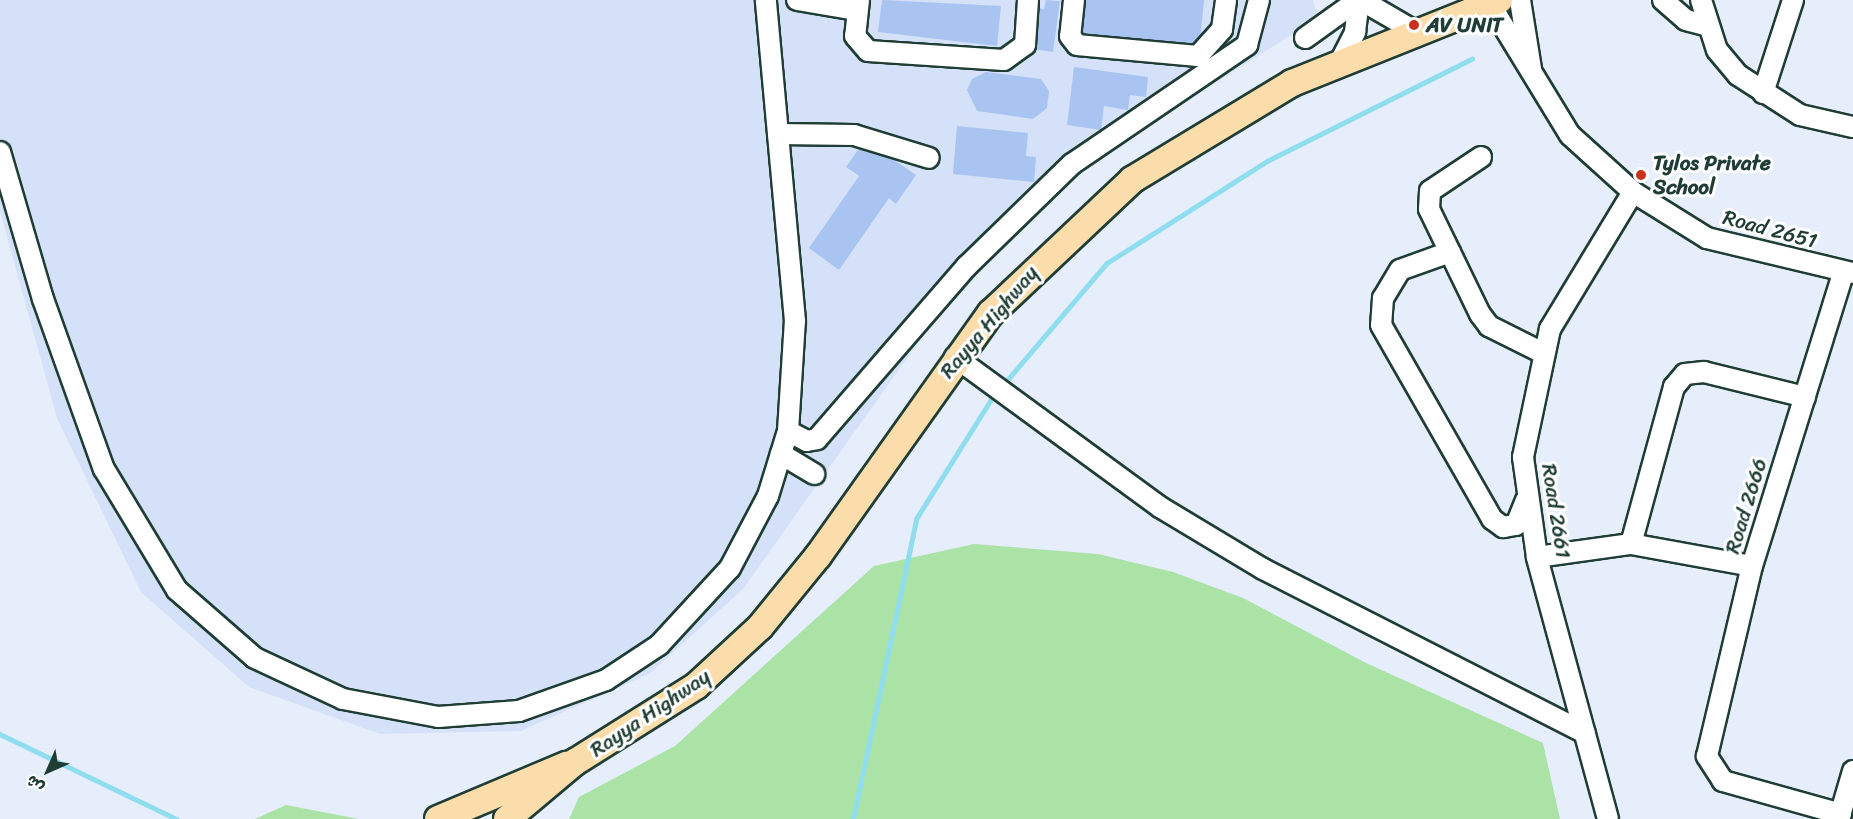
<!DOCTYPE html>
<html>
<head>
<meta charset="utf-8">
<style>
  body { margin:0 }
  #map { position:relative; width:1853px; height:819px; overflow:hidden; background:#e6edfb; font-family:Sriracha,"Playpen Sans Arabic",sans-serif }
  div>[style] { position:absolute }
  .built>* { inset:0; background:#d4e1f8 }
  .green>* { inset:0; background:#abe3a6 }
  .stream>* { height:4.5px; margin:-2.25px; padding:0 2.25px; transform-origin:2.25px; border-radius:2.25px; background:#90ddf0 }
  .building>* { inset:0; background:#aac4f1 }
  .roads { filter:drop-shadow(2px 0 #1f3d34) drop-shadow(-2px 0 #1f3d34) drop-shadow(0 2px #1f3d34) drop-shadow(0 -2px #1f3d34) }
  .minor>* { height:20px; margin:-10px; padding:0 10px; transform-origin:10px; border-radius:10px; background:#fff }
  .major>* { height:26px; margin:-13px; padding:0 13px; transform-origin:13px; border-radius:13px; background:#faddab }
  .dots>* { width:16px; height:16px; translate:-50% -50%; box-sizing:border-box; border:3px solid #fff; border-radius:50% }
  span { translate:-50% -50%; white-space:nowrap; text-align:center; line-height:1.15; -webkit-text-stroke:6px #fff; paint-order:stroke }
  .poi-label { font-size:21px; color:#1f3d34; font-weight:700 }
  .left { translate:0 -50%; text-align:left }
  .street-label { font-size:21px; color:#1f3d34 }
  .north { position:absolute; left:18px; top:741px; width:60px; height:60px; -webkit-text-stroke:4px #fff; paint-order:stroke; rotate:225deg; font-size:16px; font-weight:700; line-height:24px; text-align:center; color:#1f3d34 }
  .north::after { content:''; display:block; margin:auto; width:21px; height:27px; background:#1f3d34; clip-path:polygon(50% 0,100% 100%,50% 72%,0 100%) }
</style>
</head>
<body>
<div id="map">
  <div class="built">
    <i style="clip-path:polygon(0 0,1313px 0,1318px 18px,1071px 174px,929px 327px,743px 589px,649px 674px,521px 731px,380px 734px,249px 687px,141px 592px,57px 418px,0 211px)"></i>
  </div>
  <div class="green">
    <i style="clip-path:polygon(974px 544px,1098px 554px,1173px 572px,1243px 598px,1366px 663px,1543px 743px,1560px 819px,569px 819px,579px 797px,675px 746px,874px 566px)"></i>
    <i style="clip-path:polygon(286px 805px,359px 819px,255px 819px)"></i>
  </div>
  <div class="stream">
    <i style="left:1003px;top:385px;width:160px;rotate:-49.6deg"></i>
    <i style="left:1107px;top:263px;width:190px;rotate:-32.5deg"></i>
    <i style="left:1267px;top:161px;width:229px;rotate:-26.5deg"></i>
    <i style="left:0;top:734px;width:196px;rotate:25.7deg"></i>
    <i style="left:853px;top:819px;width:307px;rotate:-78.1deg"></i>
    <i style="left:916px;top:519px;width:149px;rotate:-57.9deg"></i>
  </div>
  <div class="building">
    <i style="clip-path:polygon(882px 0,1001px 6px,997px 46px,878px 32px)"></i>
    <i style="clip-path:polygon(1046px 0,1060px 1px,1053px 52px,1033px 49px,1038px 8px,1044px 9px)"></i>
    <i style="clip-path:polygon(1080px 0,1204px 0,1199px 51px,1076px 36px)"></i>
    <i style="clip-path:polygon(1074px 67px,1148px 77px,1146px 97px,1130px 95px,1128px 110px,1104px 106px,1101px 130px,1067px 125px)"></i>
    <i style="clip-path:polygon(986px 72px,1041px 79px,1049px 91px,1047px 108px,1033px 119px,977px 111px,967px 90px,972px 79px)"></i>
    <i style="clip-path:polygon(957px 126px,1028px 133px,1026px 156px,1036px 157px,1034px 182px,953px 174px)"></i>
    <i style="clip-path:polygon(865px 140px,916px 175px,896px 204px,889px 198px,839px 270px,809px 248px,859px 176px,846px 167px)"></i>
  </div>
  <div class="roads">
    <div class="minor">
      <i style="left:797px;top:0;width:61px;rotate:9.5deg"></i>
      <i style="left:859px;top:0;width:36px;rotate:96deg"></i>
      <i style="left:855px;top:36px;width:20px;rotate:49deg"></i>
      <i style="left:868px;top:51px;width:136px;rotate:3.8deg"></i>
      <i style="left:1004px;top:60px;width:26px;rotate:-36deg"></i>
      <i style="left:1025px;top:45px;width:45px;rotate:-86.2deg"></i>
      <i style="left:1074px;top:0;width:36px;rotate:96deg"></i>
      <i style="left:1070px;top:36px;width:11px;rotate:52deg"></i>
      <i style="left:1077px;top:45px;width:121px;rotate:5.2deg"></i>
      <i style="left:1198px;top:56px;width:36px;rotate:-48deg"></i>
      <i style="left:1222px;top:29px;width:29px;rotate:-82deg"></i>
      <i style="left:1361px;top:0;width:66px;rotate:30.1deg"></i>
      <i style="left:1520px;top:0;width:70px;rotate:80.9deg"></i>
      <i style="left:1663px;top:0;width:30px;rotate:41deg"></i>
      <i style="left:1686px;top:20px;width:20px;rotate:15deg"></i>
      <i style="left:1701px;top:0;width:52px;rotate:72.3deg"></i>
      <i style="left:1717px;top:50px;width:33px;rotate:50deg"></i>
      <i style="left:1738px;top:75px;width:74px;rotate:32.8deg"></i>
      <i style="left:1800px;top:115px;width:54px;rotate:12.8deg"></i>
      <i style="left:1490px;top:4px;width:153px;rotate:58.6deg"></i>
      <i style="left:1570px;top:135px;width:85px;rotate:42.1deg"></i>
      <i style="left:1633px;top:192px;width:87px;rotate:31.9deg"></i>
      <i style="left:1707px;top:238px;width:150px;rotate:13.5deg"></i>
      <i style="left:1305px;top:38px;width:65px;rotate:-35.6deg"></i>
      <i style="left:1340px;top:62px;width:34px;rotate:-63deg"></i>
      <i style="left:1355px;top:32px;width:32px;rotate:-83deg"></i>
      <i style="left:1763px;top:93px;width:98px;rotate:-72.1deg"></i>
      <i style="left:778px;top:134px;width:76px;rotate:0.8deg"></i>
      <i style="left:854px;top:135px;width:78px;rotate:17deg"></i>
      <i style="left:0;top:152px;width:153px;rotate:73.7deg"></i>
      <i style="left:43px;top:299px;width:181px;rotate:70.3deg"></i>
      <i style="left:104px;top:469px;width:141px;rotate:58.9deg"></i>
      <i style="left:177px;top:590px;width:103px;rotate:41.1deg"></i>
      <i style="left:255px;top:658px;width:97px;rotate:25deg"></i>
      <i style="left:343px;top:699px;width:97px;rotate:10.7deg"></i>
      <i style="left:438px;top:717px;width:81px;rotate:-4.2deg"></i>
      <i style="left:519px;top:711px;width:92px;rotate:-19.6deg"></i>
      <i style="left:606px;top:680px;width:64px;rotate:-33.4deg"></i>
      <i style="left:659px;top:645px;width:105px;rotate:-47.3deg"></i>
      <i style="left:730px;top:568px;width:81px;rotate:-62.2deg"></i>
      <i style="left:768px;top:496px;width:68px;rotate:-72.9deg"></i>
      <i style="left:788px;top:431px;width:110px;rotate:-86.4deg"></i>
      <i style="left:795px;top:321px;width:322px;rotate:-95.2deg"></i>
      <i style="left:1481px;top:157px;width:61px;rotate:146.3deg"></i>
      <i style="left:1430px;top:191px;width:18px;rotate:93deg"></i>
      <i style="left:1429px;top:209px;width:117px;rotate:64.1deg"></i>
      <i style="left:1480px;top:314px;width:15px;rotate:53deg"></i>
      <i style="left:1489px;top:326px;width:60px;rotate:26.6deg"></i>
      <i style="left:1450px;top:252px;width:53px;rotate:160.2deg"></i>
      <i style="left:1400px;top:270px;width:33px;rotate:121deg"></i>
      <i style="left:1383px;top:298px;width:27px;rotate:94deg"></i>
      <i style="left:1381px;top:325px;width:224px;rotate:60.2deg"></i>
      <i style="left:1492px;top:519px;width:14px;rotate:36deg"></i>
      <i style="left:1503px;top:527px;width:13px;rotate:-9deg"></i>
      <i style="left:1516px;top:525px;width:27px;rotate:-68deg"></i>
      <i style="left:955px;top:357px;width:254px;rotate:36.2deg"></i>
      <i style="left:1160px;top:507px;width:120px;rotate:31deg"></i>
      <i style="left:1263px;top:569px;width:361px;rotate:27deg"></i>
      <i style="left:788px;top:431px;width:21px;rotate:28deg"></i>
      <i style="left:807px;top:441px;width:10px;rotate:-11deg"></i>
      <i style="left:817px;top:439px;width:229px;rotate:-49.1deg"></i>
      <i style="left:967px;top:266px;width:146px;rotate:-44.2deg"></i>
      <i style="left:1072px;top:164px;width:212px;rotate:-34.2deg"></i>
      <i style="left:1247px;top:45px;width:47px;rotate:-75.1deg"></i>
      <i style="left:781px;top:454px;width:39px;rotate:31deg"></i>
      <i style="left:1631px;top:544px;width:163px;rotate:-74.7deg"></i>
      <i style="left:1674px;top:387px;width:17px;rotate:-50deg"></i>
      <i style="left:1685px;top:374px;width:19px;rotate:-6deg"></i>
      <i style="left:1704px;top:372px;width:104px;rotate:13.9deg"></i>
      <i style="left:1537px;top:557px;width:95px;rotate:-7.9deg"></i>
      <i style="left:1631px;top:544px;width:123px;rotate:10.3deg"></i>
      <i style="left:1841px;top:814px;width:123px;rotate:-164.4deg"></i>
      <i style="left:1723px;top:781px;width:30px;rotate:-123deg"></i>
      <i style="left:1707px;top:756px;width:195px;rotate:-76.7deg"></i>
      <i style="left:1752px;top:566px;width:307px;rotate:-72.7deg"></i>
      <i style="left:1608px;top:819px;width:271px;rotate:-105.2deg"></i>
      <i style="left:1537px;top:557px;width:101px;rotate:-98deg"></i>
      <i style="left:1523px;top:457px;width:131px;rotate:-78.1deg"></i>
      <i style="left:1550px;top:329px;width:160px;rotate:-58.8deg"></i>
      <i style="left:1839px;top:819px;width:50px;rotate:-73.7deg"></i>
    </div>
    <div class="major">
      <i style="left:438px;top:819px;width:139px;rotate:-22.9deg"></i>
      <i style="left:507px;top:819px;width:89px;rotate:-40deg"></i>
      <i style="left:575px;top:762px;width:143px;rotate:-32.1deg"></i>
      <i style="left:696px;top:686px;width:87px;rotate:-42.7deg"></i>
      <i style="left:760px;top:627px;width:92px;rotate:-50.8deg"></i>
      <i style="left:818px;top:556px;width:298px;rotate:-54.6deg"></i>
      <i style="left:991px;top:313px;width:194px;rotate:-43.3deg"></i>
      <i style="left:1132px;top:180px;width:187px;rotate:-31.2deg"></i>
      <i style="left:1292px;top:83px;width:223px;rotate:-21.8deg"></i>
    </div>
  </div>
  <div class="dots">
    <i style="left:1414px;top:25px;background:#c8321e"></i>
    <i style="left:1641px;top:175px;background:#c8321e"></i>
  </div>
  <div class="poi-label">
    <span class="left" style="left:1426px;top:25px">AV UNIT</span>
    <span class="left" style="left:1653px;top:175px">Tylos Private<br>School</span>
  </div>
  <div class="street-label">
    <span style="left:1770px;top:229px;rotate:15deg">Road 2651</span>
    <span style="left:989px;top:322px;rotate:-50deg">Rayya Highway</span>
    <span style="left:1746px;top:506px;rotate:-73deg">Road 2666</span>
    <span style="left:1556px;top:511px;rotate:81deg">Road 2661</span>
    <span style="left:650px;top:713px;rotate:-34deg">Rayya Highway</span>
  </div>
  <div class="north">ش</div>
</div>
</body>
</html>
